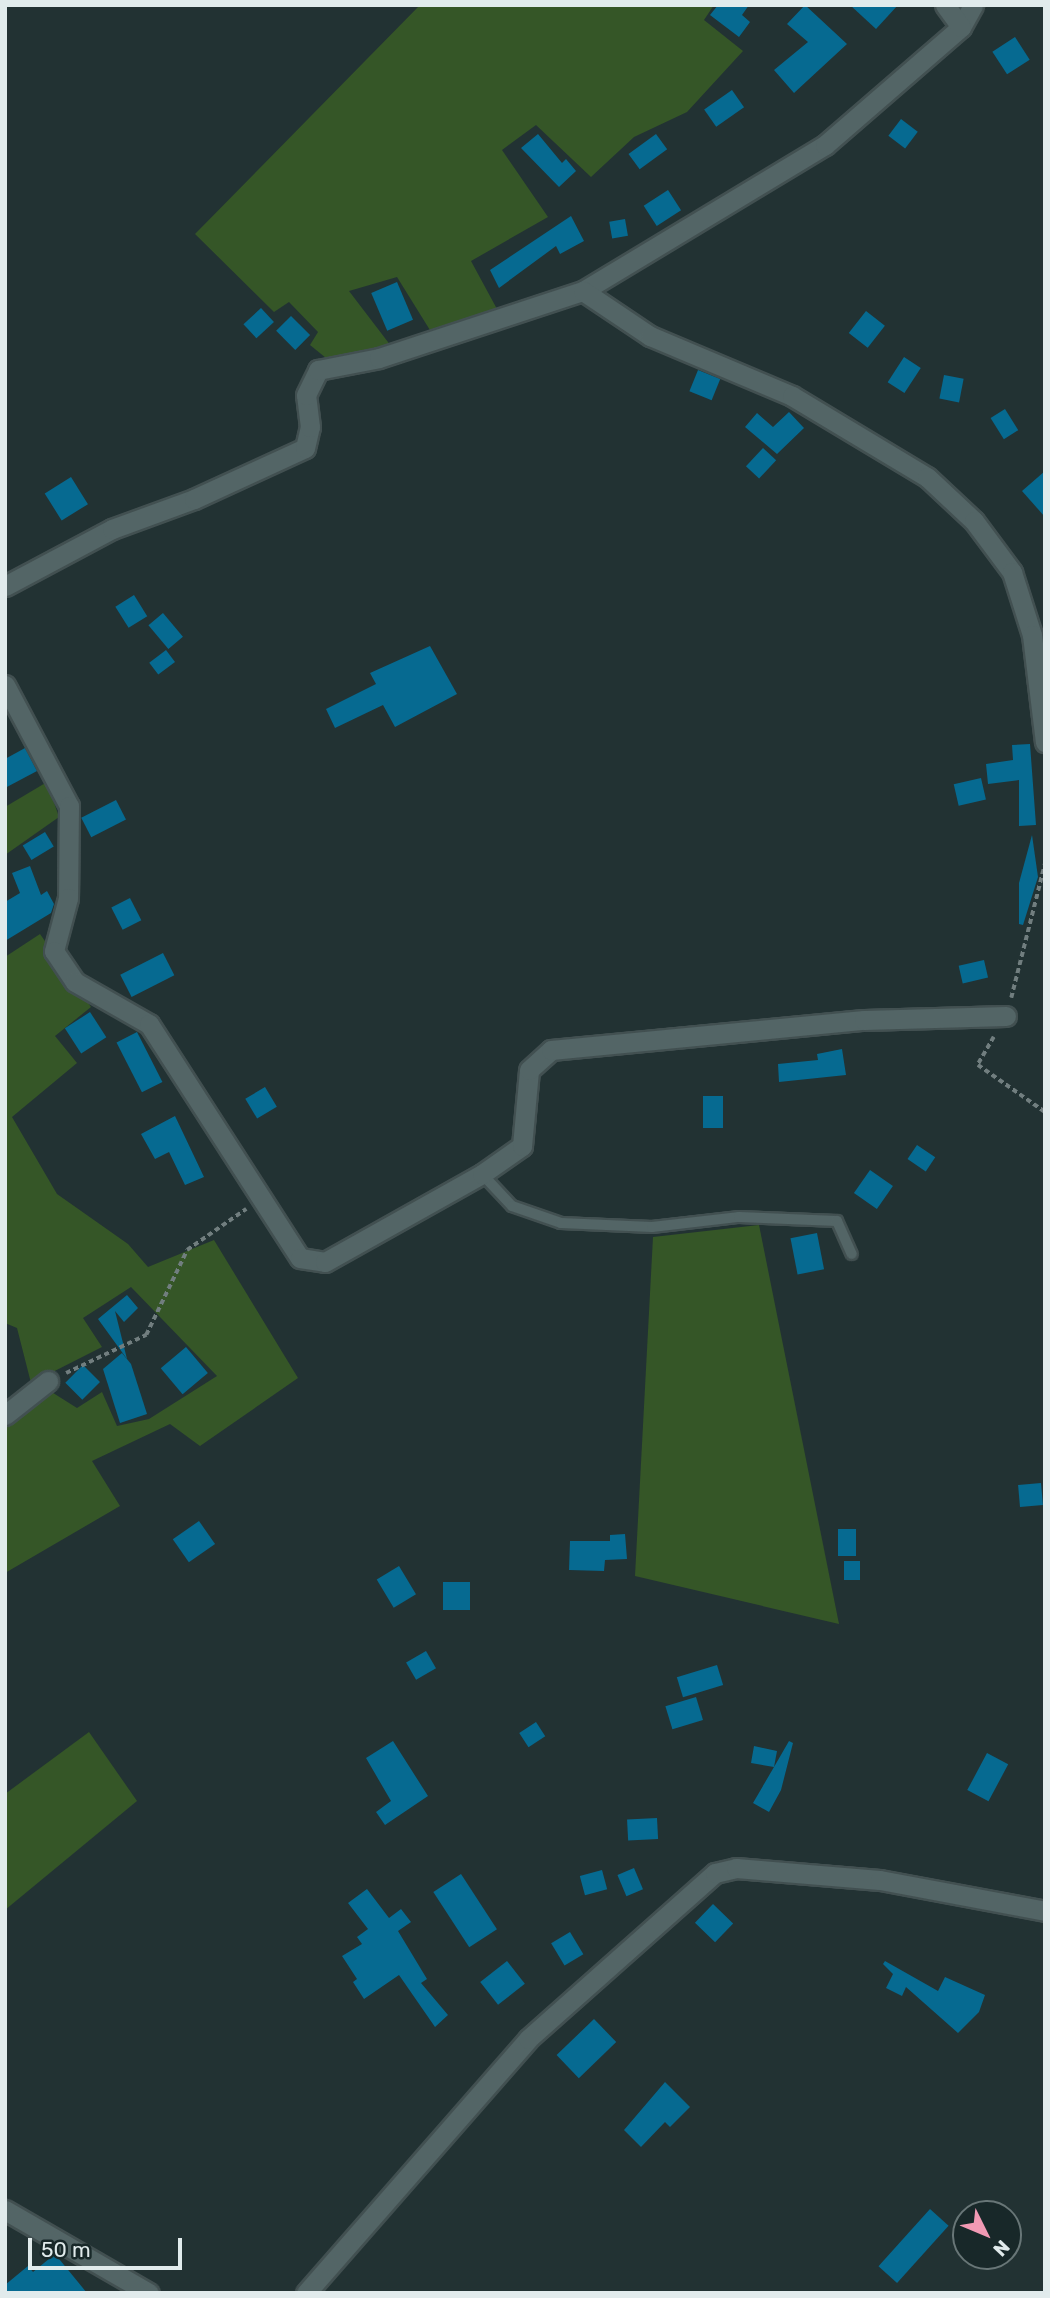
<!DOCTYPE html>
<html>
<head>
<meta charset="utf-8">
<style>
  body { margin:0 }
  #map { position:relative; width:1050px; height:2298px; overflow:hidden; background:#223233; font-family:Rubik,sans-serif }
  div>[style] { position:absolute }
  .green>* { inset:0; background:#355627 }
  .building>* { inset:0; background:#066a91; transform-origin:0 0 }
  .path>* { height:3.5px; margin-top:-1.75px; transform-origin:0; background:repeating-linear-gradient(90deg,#717e7f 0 5px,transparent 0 8.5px) }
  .roads { filter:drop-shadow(2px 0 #425051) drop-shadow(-2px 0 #425051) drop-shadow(0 2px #425051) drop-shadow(0 -2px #425051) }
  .lane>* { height:10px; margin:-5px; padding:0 5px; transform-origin:5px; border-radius:5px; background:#536566 }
  .street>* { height:19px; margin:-9.5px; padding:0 9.5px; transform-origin:9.5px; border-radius:9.5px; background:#536566 }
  span { translate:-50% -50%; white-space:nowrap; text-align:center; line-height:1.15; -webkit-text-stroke:5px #182829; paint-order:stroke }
  .frame { position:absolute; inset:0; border:7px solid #e1ebec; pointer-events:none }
  .north { position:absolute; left:952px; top:2200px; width:70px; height:70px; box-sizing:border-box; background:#182829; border:2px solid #687677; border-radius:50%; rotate:133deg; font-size:19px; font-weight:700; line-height:28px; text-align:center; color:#e1ebec }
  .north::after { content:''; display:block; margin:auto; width:24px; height:32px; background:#f19ab4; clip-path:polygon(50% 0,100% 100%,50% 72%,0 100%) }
  .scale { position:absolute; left:28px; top:2238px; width:154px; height:32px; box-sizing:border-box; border:4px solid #e1ebec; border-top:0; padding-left:9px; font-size:21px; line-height:24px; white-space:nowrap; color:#e1ebec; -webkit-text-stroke:5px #182829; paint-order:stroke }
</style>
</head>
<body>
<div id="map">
  <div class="green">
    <i style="clip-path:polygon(420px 5px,714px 5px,704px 20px,743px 51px,687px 112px,634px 137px,591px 177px,536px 125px,502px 150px,548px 217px,471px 261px,497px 309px,433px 335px,397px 277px,349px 291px,391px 346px,326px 358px,310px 345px,318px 332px,289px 302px,274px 312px,195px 234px)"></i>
    <i style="clip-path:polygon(47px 782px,59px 817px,5px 855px,5px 807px)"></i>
    <i style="clip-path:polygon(40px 934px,91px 1007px,55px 1036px,77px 1063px,12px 1117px,57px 1194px,128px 1244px,148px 1267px,214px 1240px,298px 1378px,200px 1446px,170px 1424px,92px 1461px,120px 1506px,5px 1573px,5px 1426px,50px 1391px,77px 1408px,102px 1392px,117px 1426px,149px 1419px,217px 1376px,131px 1287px,83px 1318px,102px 1347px,31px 1383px,17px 1328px,5px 1323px,5px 957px)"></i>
    <i style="clip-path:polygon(759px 1225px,839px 1624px,635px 1576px,653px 1237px)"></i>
    <i style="clip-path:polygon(89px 1732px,137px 1801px,5px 1910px,5px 1794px)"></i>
  </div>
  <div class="building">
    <i style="clip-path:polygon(718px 5px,749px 5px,742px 15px,750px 22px,739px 37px,710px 15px)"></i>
    <i style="clip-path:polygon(805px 5px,847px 44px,794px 93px,774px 70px,808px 42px,787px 24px)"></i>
    <i style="clip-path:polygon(850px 5px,898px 5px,876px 29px)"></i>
    <i style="left:1015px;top:37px;width:27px;height:27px;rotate:57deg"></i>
    <i style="left:732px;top:90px;width:21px;height:34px;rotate:55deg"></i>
    <i style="left:901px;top:119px;width:21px;height:21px;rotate:37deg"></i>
    <i style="clip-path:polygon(538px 134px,562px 163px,566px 159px,576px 171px,559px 187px,521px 148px)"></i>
    <i style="left:656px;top:134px;width:19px;height:34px;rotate:54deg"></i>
    <i style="left:668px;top:190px;width:24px;height:29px;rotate:57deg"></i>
    <i style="clip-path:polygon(571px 216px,584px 241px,560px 254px,556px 246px,499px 288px,490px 270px)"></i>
    <i style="left:625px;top:219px;width:17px;height:16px;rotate:80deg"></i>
    <i style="left:397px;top:282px;width:41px;height:28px;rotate:67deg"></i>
    <i style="left:261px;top:308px;width:19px;height:24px;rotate:47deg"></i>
    <i style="left:866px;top:311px;width:24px;height:28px;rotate:38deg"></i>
    <i style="left:291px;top:316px;width:27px;height:21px;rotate:45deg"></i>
    <i style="left:904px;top:357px;width:20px;height:30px;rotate:33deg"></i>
    <i style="left:698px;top:370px;width:24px;height:23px;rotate:22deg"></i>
    <i style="left:944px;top:375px;width:20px;height:24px;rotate:11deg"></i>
    <i style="left:1005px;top:409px;width:25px;height:17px;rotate:58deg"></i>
    <i style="clip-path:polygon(789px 412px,804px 428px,777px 454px,745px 427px,757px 413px,773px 427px)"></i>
    <i style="left:763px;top:448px;width:18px;height:25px;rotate:43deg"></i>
    <i style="clip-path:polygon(1045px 471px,1045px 517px,1022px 491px)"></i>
    <i style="left:71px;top:477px;width:32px;height:31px;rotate:58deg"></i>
    <i style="left:134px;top:595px;width:25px;height:22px;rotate:58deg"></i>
    <i style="left:163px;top:613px;width:31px;height:19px;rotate:50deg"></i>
    <i style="clip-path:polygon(430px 646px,457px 694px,395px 727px,383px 705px,335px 728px,326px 709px,376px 684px,370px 673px)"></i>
    <i style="left:166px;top:650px;width:15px;height:21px;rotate:53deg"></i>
    <i style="clip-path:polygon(1030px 744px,1036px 825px,1019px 826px,1019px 780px,988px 784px,986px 764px,1013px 760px,1012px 745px)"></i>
    <i style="clip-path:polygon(25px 748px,37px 771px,5px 788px,5px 759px)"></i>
    <i style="left:981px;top:778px;width:22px;height:28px;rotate:77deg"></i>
    <i style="left:116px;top:800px;width:22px;height:39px;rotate:63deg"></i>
    <i style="left:45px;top:832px;width:17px;height:26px;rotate:59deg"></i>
    <i style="clip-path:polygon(1032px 835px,1038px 877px,1023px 925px,1019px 924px,1019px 883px)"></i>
    <i style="clip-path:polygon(30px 866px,41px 895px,47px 891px,54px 904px,51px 913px,5px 941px,5px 902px,20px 893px,12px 873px)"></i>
    <i style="left:130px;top:898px;width:25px;height:21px;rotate:63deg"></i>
    <i style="left:163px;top:953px;width:25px;height:48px;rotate:63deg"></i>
    <i style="left:984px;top:960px;width:18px;height:26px;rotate:77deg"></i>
    <i style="left:90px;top:1012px;width:30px;height:30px;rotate:57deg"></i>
    <i style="left:137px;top:1032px;width:56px;height:23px;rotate:63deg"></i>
    <i style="clip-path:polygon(842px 1049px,846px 1075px,779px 1082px,778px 1064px,818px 1060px,817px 1054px)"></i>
    <i style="left:265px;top:1087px;width:23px;height:23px;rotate:59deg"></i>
    <i style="left:723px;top:1096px;width:32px;height:20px;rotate:90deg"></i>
    <i style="clip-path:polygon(175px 1116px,204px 1177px,185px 1185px,169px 1152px,155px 1159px,141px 1134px)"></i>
    <i style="left:917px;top:1145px;width:22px;height:17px;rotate:34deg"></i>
    <i style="left:870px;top:1170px;width:28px;height:28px;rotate:35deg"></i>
    <i style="left:817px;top:1233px;width:37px;height:27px;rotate:79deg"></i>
    <i style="clip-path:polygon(127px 1295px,138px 1308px,124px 1322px,115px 1311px,127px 1359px,98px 1319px)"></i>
    <i style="left:186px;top:1347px;width:34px;height:33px;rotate:50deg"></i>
    <i style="clip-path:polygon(122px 1353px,131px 1364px,147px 1414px,120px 1423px,103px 1369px)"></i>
    <i style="left:83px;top:1365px;width:24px;height:25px;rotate:45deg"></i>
    <i style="left:1041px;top:1483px;width:22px;height:23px;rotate:85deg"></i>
    <i style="left:199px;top:1521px;width:28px;height:32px;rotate:55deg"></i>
    <i style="left:838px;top:1529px;width:18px;height:27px"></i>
    <i style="clip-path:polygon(625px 1534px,627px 1559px,605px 1560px,604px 1571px,569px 1570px,570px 1541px,610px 1541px,610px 1535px)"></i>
    <i style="left:844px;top:1561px;width:16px;height:19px"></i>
    <i style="left:399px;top:1566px;width:33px;height:26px;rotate:59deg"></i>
    <i style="left:470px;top:1582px;width:28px;height:27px;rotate:90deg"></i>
    <i style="left:426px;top:1651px;width:20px;height:23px;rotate:60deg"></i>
    <i style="left:717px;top:1665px;width:21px;height:42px;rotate:73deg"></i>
    <i style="left:696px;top:1697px;width:24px;height:32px;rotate:73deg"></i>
    <i style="left:536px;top:1722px;width:17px;height:20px;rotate:57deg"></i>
    <i style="clip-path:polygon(393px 1741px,428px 1796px,385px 1825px,376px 1812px,391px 1801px,366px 1758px)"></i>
    <i style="clip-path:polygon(789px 1741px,793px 1743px,781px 1790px,769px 1812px,753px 1803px,774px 1767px,751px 1763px,754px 1746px,777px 1751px,774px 1767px)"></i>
    <i style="left:987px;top:1753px;width:24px;height:42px;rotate:28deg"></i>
    <i style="left:657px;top:1818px;width:21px;height:30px;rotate:87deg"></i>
    <i style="left:634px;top:1868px;width:23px;height:18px;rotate:67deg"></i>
    <i style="left:602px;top:1870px;width:20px;height:23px;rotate:75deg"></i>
    <i style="left:461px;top:1874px;width:66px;height:33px;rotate:57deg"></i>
    <i style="clip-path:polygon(367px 1889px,389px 1918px,401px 1909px,411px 1922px,398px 1931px,427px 1979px,421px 1983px,448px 2015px,435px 2027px,399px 1975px,364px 1999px,353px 1982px,357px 1979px,342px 1956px,362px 1944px,357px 1937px,368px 1929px,348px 1903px)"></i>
    <i style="left:713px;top:1904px;width:28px;height:26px;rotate:44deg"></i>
    <i style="left:570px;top:1932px;width:26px;height:22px;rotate:59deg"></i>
    <i style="left:507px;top:1961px;width:29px;height:34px;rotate:52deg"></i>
    <i style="clip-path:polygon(885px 1961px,938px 1991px,945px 1977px,985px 1995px,979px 2012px,958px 2033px,906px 1987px,902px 1996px,886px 1988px,893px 1974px,883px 1964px)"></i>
    <i style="left:594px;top:2019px;width:32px;height:52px;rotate:46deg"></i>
    <i style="clip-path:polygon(665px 2082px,690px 2107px,670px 2127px,665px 2122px,641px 2147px,624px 2130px)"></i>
    <i style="left:930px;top:2209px;width:25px;height:77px;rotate:42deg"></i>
    <i style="clip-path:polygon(55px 2254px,87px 2293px,5px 2293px,5px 2285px,28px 2266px,33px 2272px)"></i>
  </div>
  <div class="path">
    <i style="left:1011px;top:998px;width:139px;rotate:-75.9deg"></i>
    <i style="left:994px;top:1037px;width:32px;rotate:120deg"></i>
    <i style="left:978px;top:1065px;width:82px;rotate:35deg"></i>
    <i style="left:66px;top:1373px;width:89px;rotate:-25.4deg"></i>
    <i style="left:146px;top:1335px;width:94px;rotate:-64.2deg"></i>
    <i style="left:187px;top:1250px;width:72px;rotate:-34.8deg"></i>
  </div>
  <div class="roads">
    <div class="lane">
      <i style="left:482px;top:1174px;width:44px;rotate:46.8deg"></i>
      <i style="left:512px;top:1206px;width:52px;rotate:19.1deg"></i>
      <i style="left:561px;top:1223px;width:91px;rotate:2.5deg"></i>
      <i style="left:652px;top:1227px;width:88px;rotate:-6.6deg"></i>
      <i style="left:739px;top:1217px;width:98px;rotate:2.3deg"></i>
      <i style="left:837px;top:1221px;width:36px;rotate:66deg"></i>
    </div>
    <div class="street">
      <i style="left:961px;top:27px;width:25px;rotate:-61deg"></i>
      <i style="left:583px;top:291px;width:283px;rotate:-31.1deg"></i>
      <i style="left:825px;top:145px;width:180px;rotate:-40.9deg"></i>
      <i style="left:961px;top:27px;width:27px;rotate:-126deg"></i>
      <i style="left:5px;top:586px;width:121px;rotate:-28deg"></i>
      <i style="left:112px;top:529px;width:87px;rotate:-20.1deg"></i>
      <i style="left:194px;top:499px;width:122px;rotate:-24.7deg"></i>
      <i style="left:305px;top:448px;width:22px;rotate:-77deg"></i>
      <i style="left:310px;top:427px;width:32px;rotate:-97deg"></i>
      <i style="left:306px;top:395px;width:28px;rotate:-64deg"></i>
      <i style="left:318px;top:370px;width:62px;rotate:-11.1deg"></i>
      <i style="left:379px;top:358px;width:215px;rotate:-18.2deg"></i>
      <i style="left:583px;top:291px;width:81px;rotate:33.9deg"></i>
      <i style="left:650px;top:336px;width:154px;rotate:22.9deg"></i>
      <i style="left:792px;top:396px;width:157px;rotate:31deg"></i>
      <i style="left:927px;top:477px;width:64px;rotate:43.1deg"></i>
      <i style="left:974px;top:521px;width:64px;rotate:53.3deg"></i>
      <i style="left:1012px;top:572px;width:66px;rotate:72.4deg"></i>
      <i style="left:1032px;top:635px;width:108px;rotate:83.1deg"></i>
      <i style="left:5px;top:685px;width:137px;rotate:62.1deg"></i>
      <i style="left:69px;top:806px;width:92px;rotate:90.6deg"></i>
      <i style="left:68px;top:898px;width:55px;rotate:104.8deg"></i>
      <i style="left:54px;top:951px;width:37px;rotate:56deg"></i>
      <i style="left:75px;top:982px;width:85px;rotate:29.6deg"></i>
      <i style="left:149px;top:1024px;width:278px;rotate:57.2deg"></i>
      <i style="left:300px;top:1258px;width:25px;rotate:9deg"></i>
      <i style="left:325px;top:1262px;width:180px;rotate:-29.3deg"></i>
      <i style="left:482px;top:1174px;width:49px;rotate:-35deg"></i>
      <i style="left:522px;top:1146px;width:76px;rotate:-84.7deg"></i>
      <i style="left:529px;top:1070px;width:30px;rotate:-42deg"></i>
      <i style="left:551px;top:1050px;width:314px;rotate:-5.5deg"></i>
      <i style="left:864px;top:1020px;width:142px;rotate:-1.6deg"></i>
      <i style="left:5px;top:1415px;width:55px;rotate:-38.3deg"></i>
      <i style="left:5px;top:2210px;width:166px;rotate:30deg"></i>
      <i style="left:306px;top:2293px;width:337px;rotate:-48.8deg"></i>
      <i style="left:528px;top:2039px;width:250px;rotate:-41.6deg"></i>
      <i style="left:715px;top:1873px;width:22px;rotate:-13deg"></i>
      <i style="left:736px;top:1868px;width:144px;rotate:4.8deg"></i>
      <i style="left:880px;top:1880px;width:168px;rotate:10.6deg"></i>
    </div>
  </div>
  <div class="frame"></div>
  <div class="north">N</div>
  <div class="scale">50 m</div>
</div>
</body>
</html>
